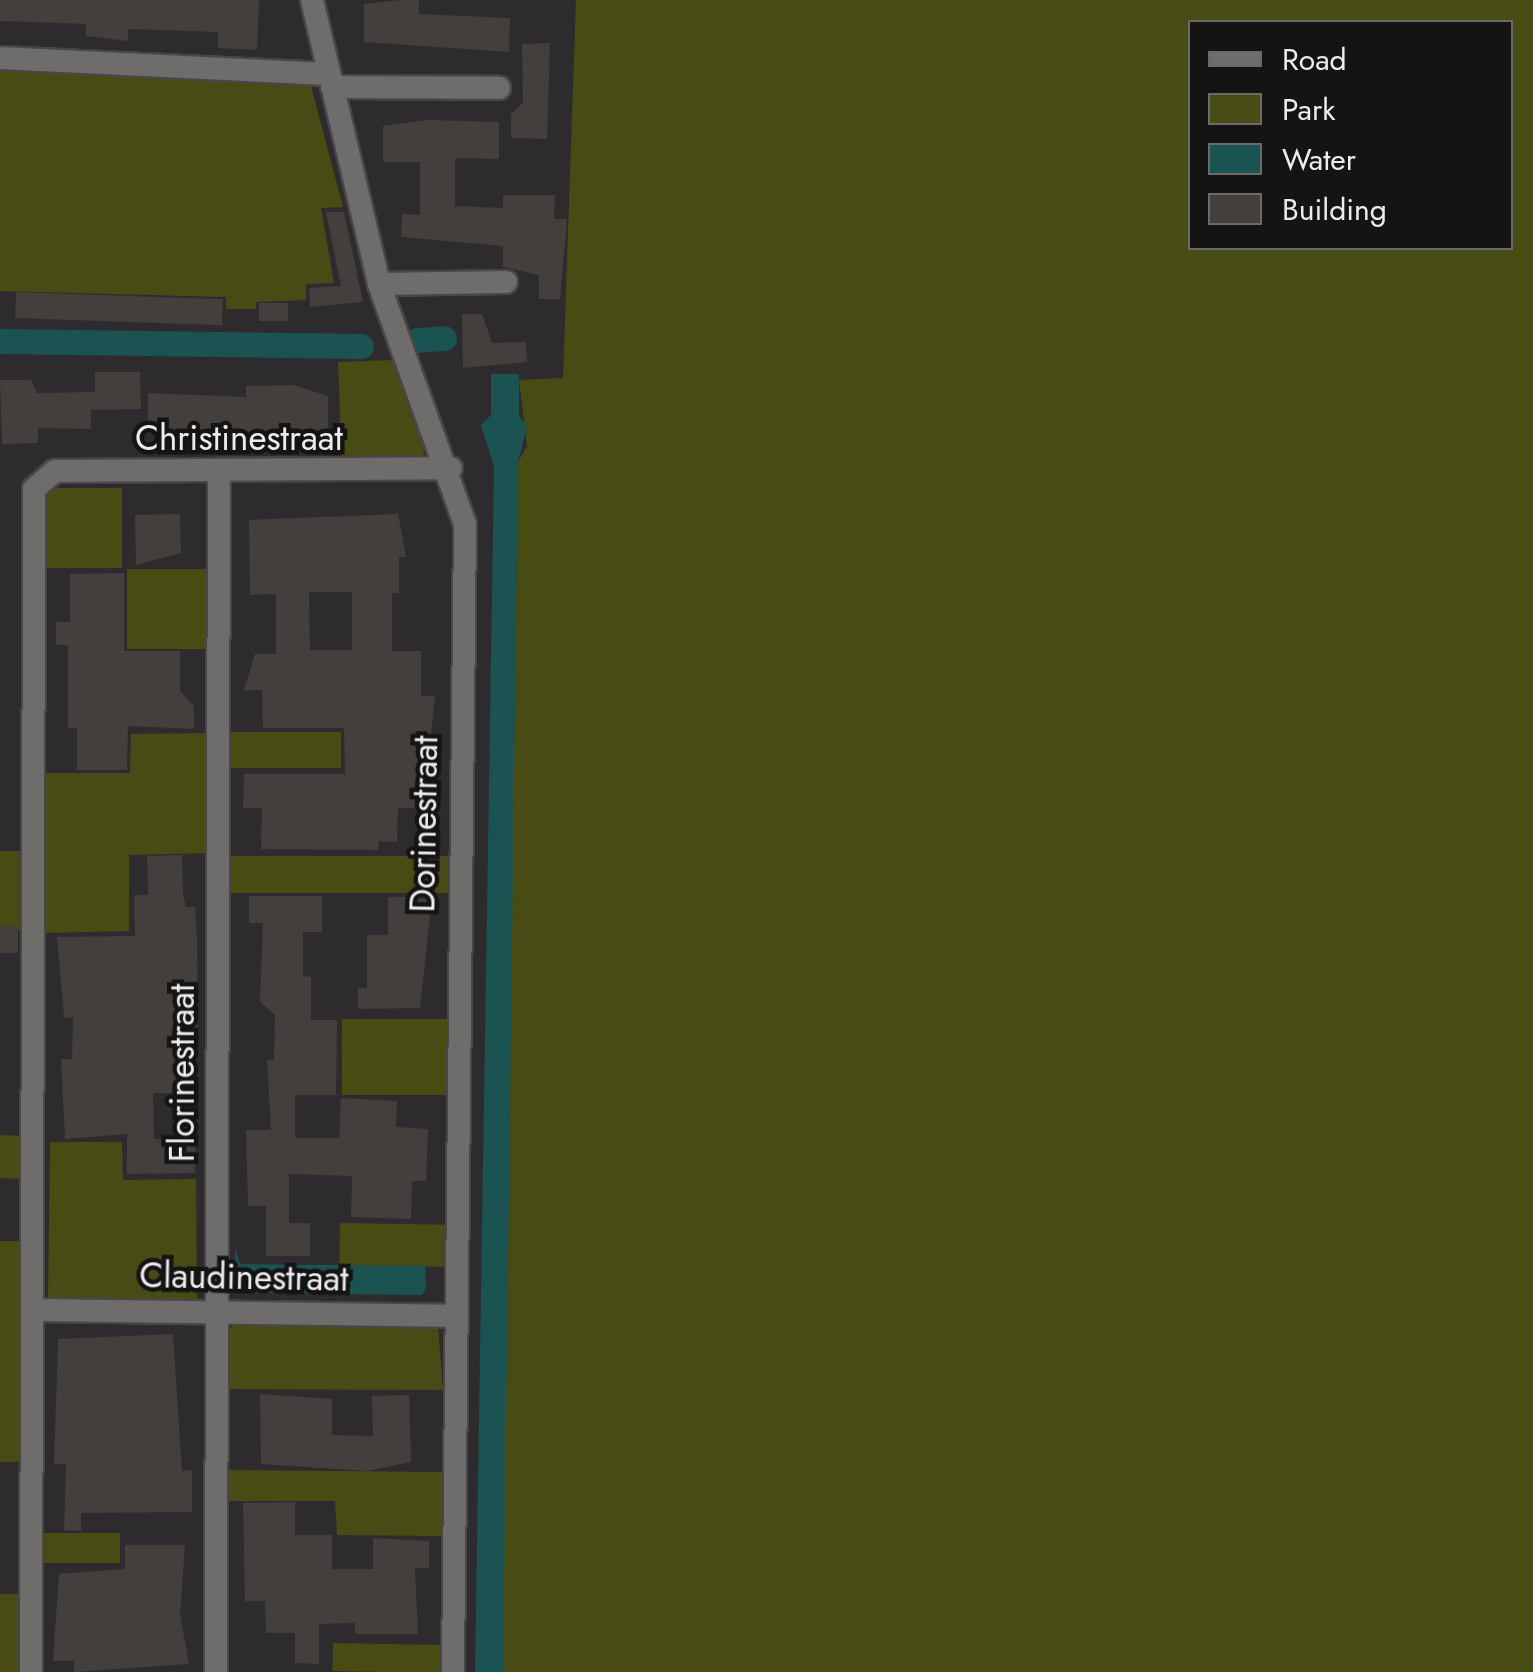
<!DOCTYPE html>
<html>
<head>
<meta charset="utf-8">
<style>
  body { margin:0 }
  #map { position:relative; width:1533px; height:1672px; overflow:hidden; background:#2e2b2e; font-family:Jost,sans-serif }
  div>[style] { position:absolute }
  .green>* { inset:0; background:#494b14; transform-origin:0 0 }
  .water>* { inset:0; background:#1b5252 }
  .canal>* { height:25px; margin:-12.5px; padding:0 12.5px; transform-origin:12.5px; border-radius:12.5px; background:#1b5252 }
  .building>* { inset:0; background:#433f3c; transform-origin:0 0 }
  .roads { filter:drop-shadow(2px 0 #494649) drop-shadow(-2px 0 #494649) drop-shadow(0 2px #494649) drop-shadow(0 -2px #494649) }
  .minor>* { height:22px; margin:-11px; padding:0 11px; transform-origin:11px; border-radius:11px; background:#6f6d6c }
  span { translate:-50% -50%; white-space:nowrap; text-align:center; line-height:1.15; -webkit-text-stroke:9px #151415; paint-order:stroke }
  .street-label { font-size:35px; color:#edebed }
  .legend { position:absolute; left:1188px; top:20px; width:325px; height:230px; box-sizing:border-box; background:#151415; border:2px solid #6b6a6b; margin:0; padding:12px 18px; list-style:none; font-size:30px; color:#edebed }
  .legend li { display:flex; align-items:center; gap:20px; height:50px }
  .legend b { width:50px; border:2px solid #6b6a6b }
</style>
</head>
<body>
<div id="map">
  <div class="green">
    <i style="clip-path:polygon(evenodd,576px 0,1533px 0,1533px 1672px,501px 1672px,518px 462px,527px 446px,519px 380px,563px 378px,576px 0,1190px 22px,1510px 22px,1510px 248px,1190px 248px,1190px 22px)"></i>
    <i style="clip-path:polygon(0 70px,311px 86px,343px 207px,321px 208px,334px 283px,306px 284px,306px 300px,256px 302px,256px 309px,226px 309px,226px 297px,0 291px)"></i>
    <i style="clip-path:polygon(395px 360px,426px 444px,423px 455px,415px 464px,342px 467px,338px 362px)"></i>
    <i style="clip-path:polygon(58px 488px,122px 488px,122px 568px,46px 568px,46px 494px)"></i>
    <i style="left:127px;top:569px;width:83px;height:80px"></i>
    <i style="left:341px;top:732px;width:36px;height:113px;rotate:90deg"></i>
    <i style="clip-path:polygon(210px 733px,210px 853px,129px 855px,129px 931px,43px 933px,44px 773px,130px 773px,131px 734px)"></i>
    <i style="left:0;top:851px;width:27px;height:79px"></i>
    <i style="left:227px;top:856px;width:223px;height:37px"></i>
    <i style="left:450px;top:1019px;width:76px;height:108px;rotate:90deg"></i>
    <i style="left:0;top:1135px;width:26px;height:43px;rotate:2deg"></i>
    <i style="clip-path:polygon(50px 1142px,122px 1142px,123px 1180px,196px 1179px,197px 1299px,48px 1300px)"></i>
    <i style="left:340px;top:1223px;width:107px;height:42px;rotate:1deg"></i>
    <i style="left:0;top:1241px;width:25px;height:221px"></i>
    <i style="clip-path:polygon(242px 1320px,438px 1326px,443px 1390px,225px 1389px,226px 1331px)"></i>
    <i style="clip-path:polygon(225px 1470px,444px 1472px,444px 1536px,337px 1535px,335px 1501px,226px 1501px)"></i>
    <i style="left:38px;top:1533px;width:82px;height:30px"></i>
    <i style="left:0;top:1594px;width:20px;height:78px"></i>
    <i style="left:333px;top:1643px;width:110px;height:28px;rotate:1deg"></i>
  </div>
  <div class="water">
    <i style="clip-path:polygon(491px 374px,519px 374px,519px 416px,527px 426px,518px 463px,503px 1672px,475px 1672px,494px 466px,481px 425px,491px 415px)"></i>
    <i style="clip-path:polygon(235px 1247px,240px 1264px,425px 1266px,426px 1288px,422px 1295px,248px 1293px,235px 1284px)"></i>
  </div>
  <div class="canal">
    <i style="left:417px;top:340px;width:27px;rotate:-4deg"></i>
    <i style="left:0;top:341px;width:361px;rotate:0.8deg"></i>
  </div>
  <div class="building">
    <i style="clip-path:polygon(0 0,259px 0,257px 50px,218px 48px,218px 32px,128px 29px,128px 41px,86px 36px,86px 24px,0 21px)"></i>
    <i style="clip-path:polygon(400px 0,419px 0,419px 14px,510px 18px,509px 52px,364px 42px,364px 4px)"></i>
    <i style="clip-path:polygon(550px 43px,547px 139px,511px 138px,511px 114px,523px 103px,522px 44px)"></i>
    <i style="clip-path:polygon(428px 120px,499px 122px,499px 159px,455px 158px,455px 206px,503px 208px,503px 195px,555px 195px,554px 219px,567px 219px,560px 299px,539px 299px,539px 275px,503px 267px,503px 246px,401px 237px,402px 214px,420px 215px,420px 162px,383px 162px,383px 126px)"></i>
    <i style="clip-path:polygon(326px 212px,344px 212px,363px 302px,310px 307px,309px 288px,341px 286px)"></i>
    <i style="left:16px;top:292px;width:207px;height:26px;rotate:2deg"></i>
    <i style="left:259px;top:303px;width:29px;height:18px"></i>
    <i style="clip-path:polygon(462px 314px,482px 314px,492px 343px,526px 342px,527px 362px,463px 368px)"></i>
    <i style="clip-path:polygon(95px 372px,140px 372px,141px 409px,91px 410px,91px 429px,38px 428px,38px 443px,2px 444px,0 380px,31px 380px,37px 393px,95px 392px)"></i>
    <i style="clip-path:polygon(294px 385px,328px 396px,328px 431px,278px 438px,148px 433px,148px 393px,246px 397px,246px 386px)"></i>
    <i style="clip-path:polygon(180px 514px,181px 553px,136px 565px,135px 515px)"></i>
    <i style="clip-path:polygon(evenodd,398px 514px,406px 557px,399px 557px,399px 593px,392px 593px,392px 651px,421px 651px,421px 696px,435px 696px,428px 763px,420px 763px,420px 808px,398px 808px,397px 842px,379px 841px,378px 850px,261px 849px,262px 808px,243px 808px,244px 774px,345px 774px,344px 728px,263px 728px,262px 690px,244px 690px,255px 654px,276px 654px,276px 594px,250px 595px,249px 520px,398px 514px,309px 592px,352px 592px,352px 650px,310px 650px,309px 592px)"></i>
    <i style="clip-path:polygon(124px 573px,124px 651px,180px 651px,180px 691px,194px 706px,194px 729px,128px 726px,127px 770px,77px 770px,77px 728px,68px 728px,68px 645px,56px 645px,56px 622px,70px 622px,70px 574px)"></i>
    <i style="clip-path:polygon(182px 855px,183px 894px,186px 907px,195px 907px,197px 936px,198px 1053px,181px 1053px,182px 1093px,153px 1093px,154px 1139px,195px 1139px,195px 1173px,127px 1174px,127px 1134px,65px 1139px,61px 1059px,72px 1059px,73px 1018px,64px 1017px,57px 937px,135px 936px,134px 895px,148px 895px,147px 856px)"></i>
    <i style="clip-path:polygon(249px 896px,322px 896px,322px 932px,303px 932px,303px 977px,311px 976px,311px 1020px,337px 1020px,336px 1095px,295px 1095px,295px 1138px,339px 1138px,341px 1098px,397px 1101px,396px 1127px,428px 1129px,426px 1181px,412px 1181px,411px 1219px,351px 1217px,352px 1176px,289px 1174px,289px 1223px,310px 1223px,310px 1256px,266px 1256px,266px 1206px,248px 1206px,246px 1130px,271px 1130px,267px 1060px,274px 1060px,275px 1015px,260px 1002px,263px 923px,249px 923px)"></i>
    <i style="clip-path:polygon(388px 897px,432px 897px,420px 1008px,358px 1009px,358px 988px,367px 988px,367px 935px,388px 935px)"></i>
    <i style="left:0;top:926px;width:18px;height:27px"></i>
    <i style="clip-path:polygon(173px 1334px,182px 1471px,192px 1470px,192px 1512px,81px 1513px,81px 1531px,64px 1530px,66px 1464px,54px 1464px,58px 1339px)"></i>
    <i style="clip-path:polygon(260px 1394px,332px 1399px,332px 1435px,373px 1436px,372px 1396px,409px 1395px,411px 1462px,367px 1471px,261px 1464px)"></i>
    <i style="clip-path:polygon(295px 1502px,295px 1535px,332px 1535px,332px 1569px,373px 1569px,373px 1538px,429px 1541px,429px 1568px,415px 1568px,418px 1634px,355px 1634px,355px 1623px,319px 1624px,319px 1664px,295px 1663px,295px 1633px,266px 1633px,265px 1601px,245px 1601px,243px 1503px)"></i>
    <i style="clip-path:polygon(125px 1545px,185px 1545px,180px 1615px,189px 1664px,74px 1672px,74px 1661px,53px 1661px,59px 1574px,125px 1569px)"></i>
  </div>
  <div class="roads">
    <div class="minor">
      <i style="left:312px;top:0;width:292px;rotate:76.7deg"></i>
      <i style="left:379px;top:284px;width:255px;rotate:70.3deg"></i>
      <i style="left:465px;top:524px;width:1148px;rotate:90.6deg"></i>
      <i style="left:0;top:58px;width:327px;rotate:2.8deg"></i>
      <i style="left:332px;top:87px;width:167px;rotate:0.3deg"></i>
      <i style="left:379px;top:284px;width:127px;rotate:-0.9deg"></i>
      <i style="left:34px;top:1310px;width:420px;rotate:0.8deg"></i>
      <i style="left:31px;top:1672px;width:1183px;rotate:-89.85deg"></i>
      <i style="left:34px;top:489px;width:28px;rotate:-41deg"></i>
      <i style="left:55px;top:471px;width:396px;rotate:-0.4deg"></i>
      <i style="left:216px;top:1672px;width:1198px;rotate:-89.86deg"></i>
    </div>
  </div>
  <div class="street-label">
    <span style="left:239px;top:438px">Christinestraat</span>
    <span style="left:424px;top:824px;rotate:-89deg">Dorinestraat</span>
    <span style="left:182px;top:1073px;rotate:-90deg">Florinestraat</span>
    <span style="left:244px;top:1277px;rotate:1deg">Claudinestraat</span>
  </div>
  <ul class="legend">
  <li><b style="height:12px;background:#6f6d6c"></b>Road</li>
  <li><b style="height:28px;background:#494b14"></b>Park</li>
  <li><b style="height:28px;background:#1b5252"></b>Water</li>
  <li><b style="height:28px;background:#433f3c"></b>Building</li>
  </ul>
</div>
</body>
</html>
